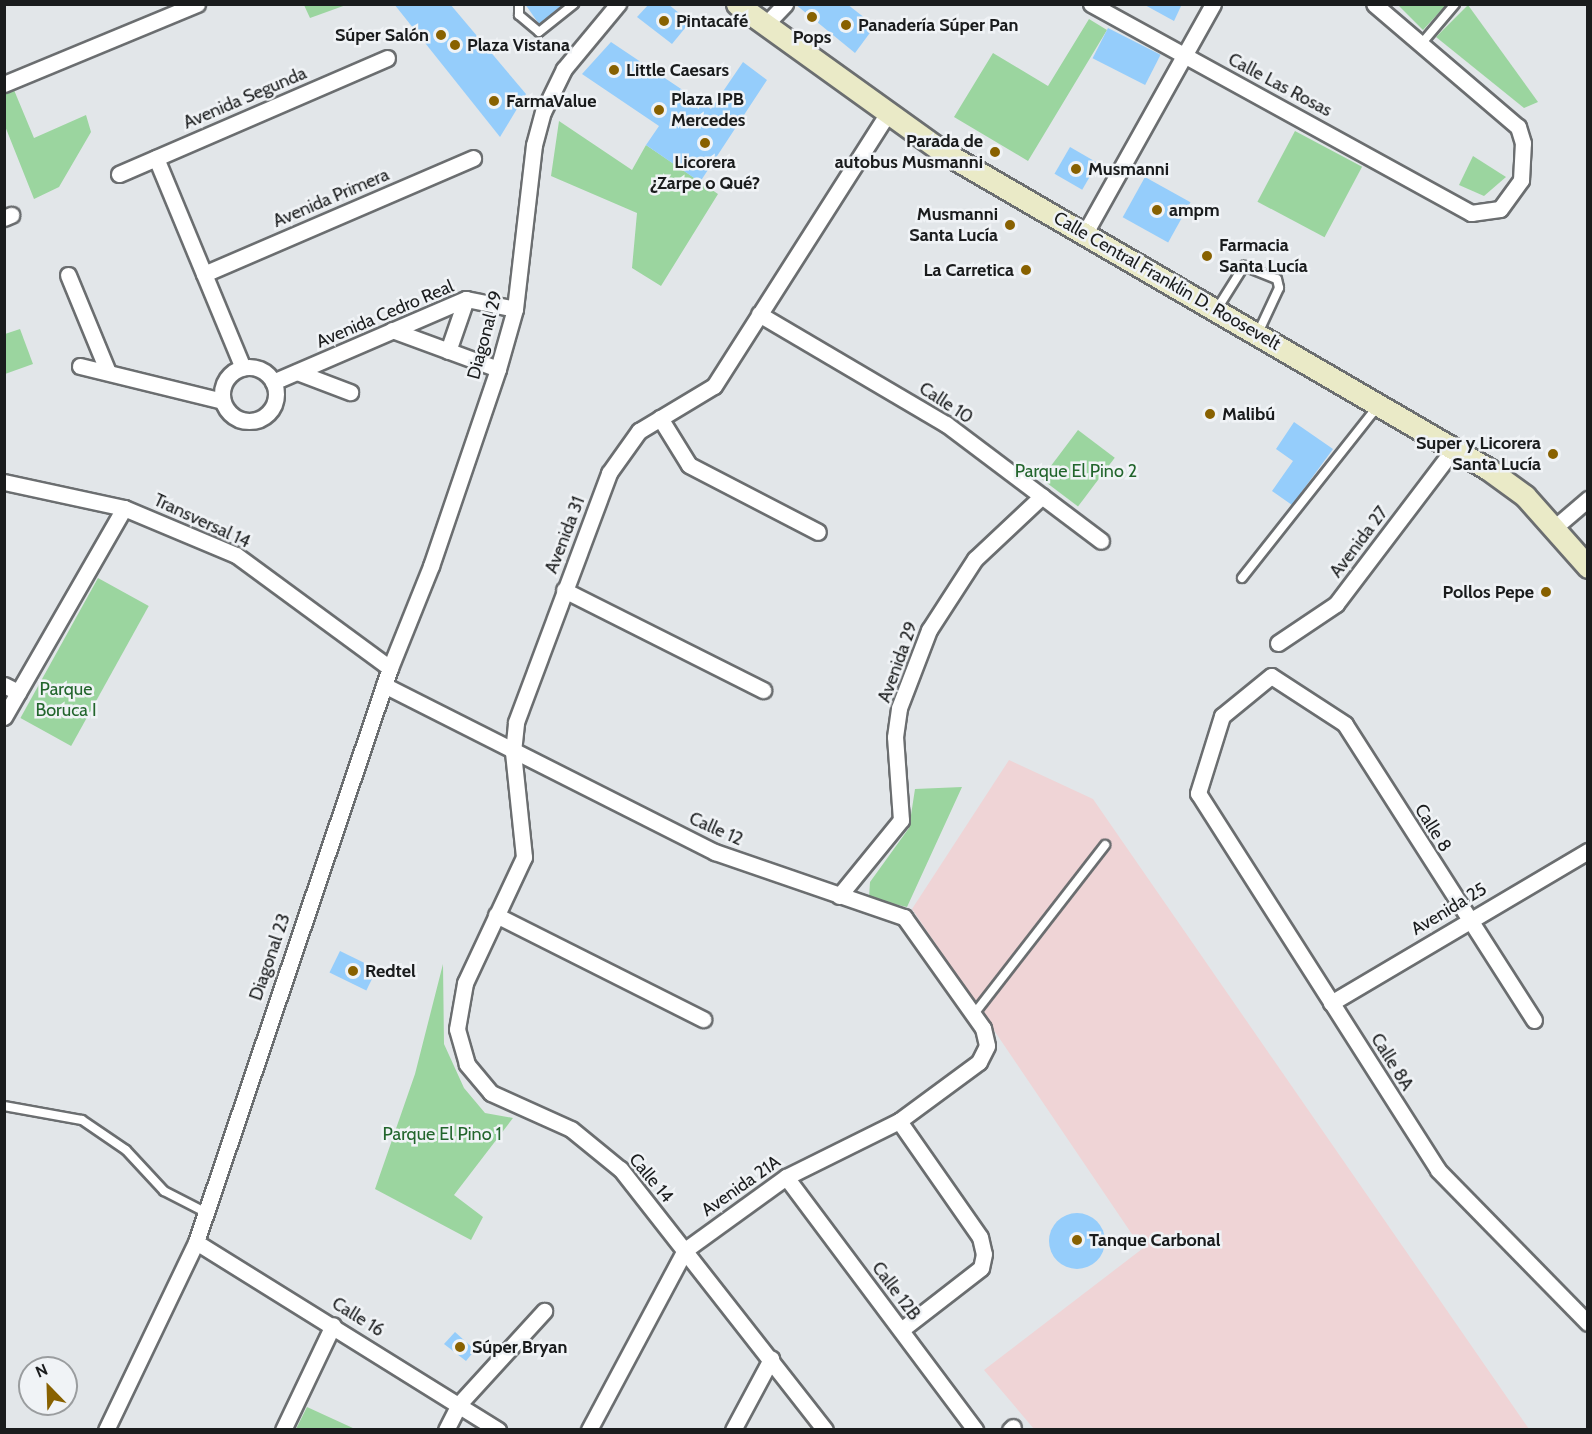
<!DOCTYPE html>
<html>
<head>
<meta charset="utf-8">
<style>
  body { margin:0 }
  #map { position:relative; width:1592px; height:1434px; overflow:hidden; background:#e2e6e9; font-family:Cabin,sans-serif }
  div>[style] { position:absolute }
  .industrial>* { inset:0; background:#efd4d6 }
  .green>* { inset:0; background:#9bd59f; transform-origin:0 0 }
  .building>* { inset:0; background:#95cdfb; transform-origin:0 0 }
  .round { border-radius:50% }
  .roads { filter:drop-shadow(2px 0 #6b6e70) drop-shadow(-2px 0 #6b6e70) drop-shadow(0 2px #6b6e70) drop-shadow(0 -2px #6b6e70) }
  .lane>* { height:8px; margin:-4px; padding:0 4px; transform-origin:4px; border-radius:4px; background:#fff }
  .street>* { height:15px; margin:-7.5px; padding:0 7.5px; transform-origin:7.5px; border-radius:7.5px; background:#fff }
  .street>.ring { margin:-7.5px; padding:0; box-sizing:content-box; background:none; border:15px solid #fff; border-radius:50% }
  .secondary>* { height:21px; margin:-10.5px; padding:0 10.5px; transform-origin:10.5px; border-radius:10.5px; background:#eaeac7 }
  .dots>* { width:16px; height:16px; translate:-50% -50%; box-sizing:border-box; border:3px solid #f0f3f6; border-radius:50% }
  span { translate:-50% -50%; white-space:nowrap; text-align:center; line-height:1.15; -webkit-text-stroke:5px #f0f3f6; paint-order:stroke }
  .poi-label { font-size:18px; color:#1a1c1d; font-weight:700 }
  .left { translate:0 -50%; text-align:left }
  .right { translate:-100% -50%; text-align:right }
  .street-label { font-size:18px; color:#1a1c1d }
  .park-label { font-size:18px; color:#22652c }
  .frame { position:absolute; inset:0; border:6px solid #1a1c1d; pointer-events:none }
  .north { position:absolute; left:18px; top:1356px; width:60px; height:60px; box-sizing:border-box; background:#f0f3f6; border:2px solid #9a9d9f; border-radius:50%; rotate:337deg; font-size:16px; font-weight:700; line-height:24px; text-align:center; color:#1a1c1d }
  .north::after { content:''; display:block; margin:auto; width:21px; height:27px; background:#886100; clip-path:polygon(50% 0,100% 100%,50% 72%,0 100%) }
</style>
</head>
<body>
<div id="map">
  <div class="industrial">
    <i style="clip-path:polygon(1009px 760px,1093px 799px,1529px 1429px,1034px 1429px,984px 1370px,1142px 1249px,912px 909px)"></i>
  </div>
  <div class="green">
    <i style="clip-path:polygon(1397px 4px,1446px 4px,1446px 5px,1423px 30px)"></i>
    <i style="clip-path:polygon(304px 5px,346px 5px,310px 18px)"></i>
    <i style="clip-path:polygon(1468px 5px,1538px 102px,1524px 108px,1436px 37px)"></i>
    <i style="clip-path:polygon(1089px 19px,1107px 30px,1028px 161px,954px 117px,993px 53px,1048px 86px)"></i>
    <i style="clip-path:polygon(14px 90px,34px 138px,86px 115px,91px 132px,59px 187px,34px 199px,5px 126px,5px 94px)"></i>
    <i style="clip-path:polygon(559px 121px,632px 170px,646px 145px,718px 194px,661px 286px,632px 268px,637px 213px,551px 176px)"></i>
    <i style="left:1295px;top:131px;width:76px;height:80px;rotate:28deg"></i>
    <i style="clip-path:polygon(1473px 156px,1506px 177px,1484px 196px,1459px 185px)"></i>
    <i style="clip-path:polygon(20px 329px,33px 364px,5px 374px,5px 334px)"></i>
    <i style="left:1078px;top:430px;width:46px;height:61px;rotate:37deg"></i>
    <i style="left:98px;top:578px;width:58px;height:160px;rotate:29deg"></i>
    <i style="clip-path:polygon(962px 787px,907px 907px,869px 898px,870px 882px,909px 828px,915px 789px)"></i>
    <i style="clip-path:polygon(443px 964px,444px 1044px,464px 1088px,485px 1113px,513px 1118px,454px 1195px,483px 1217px,471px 1240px,375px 1189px,415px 1074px)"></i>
    <i style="clip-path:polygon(307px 1407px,355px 1429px,296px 1429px)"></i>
  </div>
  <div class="building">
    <i style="clip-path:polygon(394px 4px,450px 4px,526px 94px,500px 137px)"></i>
    <i style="clip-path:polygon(525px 4px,564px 4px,539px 24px)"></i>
    <i style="clip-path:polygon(649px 4px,668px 4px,690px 22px,672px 44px,637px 17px)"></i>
    <i style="clip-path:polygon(795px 4px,847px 4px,875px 26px,855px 53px)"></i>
    <i style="clip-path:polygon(1143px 4px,1182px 4px,1174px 21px)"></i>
    <i style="left:1108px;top:28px;width:59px;height:34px;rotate:27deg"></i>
    <i style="clip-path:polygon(611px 42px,711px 109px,743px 62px,767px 80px,700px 182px,646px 145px,659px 126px,582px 74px)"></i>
    <i style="left:1070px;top:147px;width:32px;height:31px;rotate:30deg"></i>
    <i style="left:1145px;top:177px;width:52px;height:46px;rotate:29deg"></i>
    <i style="clip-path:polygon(1294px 422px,1333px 449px,1292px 505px,1272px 491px,1293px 461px,1276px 449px)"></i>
    <i style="left:340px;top:951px;width:41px;height:24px;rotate:26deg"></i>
    <i class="round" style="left:1049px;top:1213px;width:56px;height:56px"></i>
    <i style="clip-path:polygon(455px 1332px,475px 1350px,466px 1361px,444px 1344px)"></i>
  </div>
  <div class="roads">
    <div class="lane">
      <i style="left:519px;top:4px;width:11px;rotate:90deg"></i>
      <i style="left:519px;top:15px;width:26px;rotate:40deg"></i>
      <i style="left:539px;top:32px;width:45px;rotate:-38.7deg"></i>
      <i style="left:1422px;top:43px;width:51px;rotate:-49.8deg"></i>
      <i style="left:1217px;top:309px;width:51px;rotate:-57.9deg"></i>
      <i style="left:1244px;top:266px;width:35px;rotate:22deg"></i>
      <i style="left:1277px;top:279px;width:9px;rotate:77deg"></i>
      <i style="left:1279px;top:288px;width:50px;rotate:115deg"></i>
      <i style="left:1242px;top:578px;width:218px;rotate:-51.7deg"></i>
      <i style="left:974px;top:1014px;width:214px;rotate:-52.2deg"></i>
      <i style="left:4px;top:1106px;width:79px;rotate:10.2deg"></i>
      <i style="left:82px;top:1120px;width:53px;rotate:34.3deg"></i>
      <i style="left:126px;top:1150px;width:56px;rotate:47.2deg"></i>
      <i style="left:164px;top:1191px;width:46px;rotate:27.1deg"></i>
    </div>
    <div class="street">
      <i style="left:1091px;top:4px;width:434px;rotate:28.8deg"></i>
      <i style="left:1471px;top:213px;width:29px;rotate:-8deg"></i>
      <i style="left:1500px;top:209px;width:36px;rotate:-54deg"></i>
      <i style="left:1521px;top:180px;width:37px;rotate:-87deg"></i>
      <i style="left:1523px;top:143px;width:17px;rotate:-107deg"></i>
      <i style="left:1518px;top:127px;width:189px;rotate:-139.5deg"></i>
      <i style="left:765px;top:25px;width:29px;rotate:-46deg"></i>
      <i style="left:4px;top:84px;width:209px;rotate:-22.5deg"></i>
      <i style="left:156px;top:158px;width:227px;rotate:67.5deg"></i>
      <i style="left:119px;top:174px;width:292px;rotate:-23.4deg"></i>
      <i style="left:4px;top:218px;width:8px;rotate:-23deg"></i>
      <i style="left:1085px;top:233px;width:262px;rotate:-60.8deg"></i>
      <i style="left:204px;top:274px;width:293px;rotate:-23.3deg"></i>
      <i style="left:68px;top:275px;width:105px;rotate:67.6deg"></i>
      <i style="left:759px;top:314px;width:217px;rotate:30.5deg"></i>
      <i style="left:946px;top:424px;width:194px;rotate:37deg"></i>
      <i style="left:392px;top:330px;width:113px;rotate:20.2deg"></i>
      <i style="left:448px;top:351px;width:55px;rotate:-70.9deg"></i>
      <i style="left:80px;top:366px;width:146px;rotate:13.8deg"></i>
      <i class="ring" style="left:222px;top:367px;width:39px;height:39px"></i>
      <i style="left:297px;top:372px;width:57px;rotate:20.7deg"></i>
      <i style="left:273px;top:382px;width:210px;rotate:-23.3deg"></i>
      <i style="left:466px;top:299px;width:50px;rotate:11.5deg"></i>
      <i style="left:660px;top:418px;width:55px;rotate:58.3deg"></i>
      <i style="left:689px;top:465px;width:145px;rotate:27.4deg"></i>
      <i style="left:4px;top:482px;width:123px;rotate:12.2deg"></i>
      <i style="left:124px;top:508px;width:121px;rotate:22.8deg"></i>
      <i style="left:236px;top:555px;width:191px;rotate:36.3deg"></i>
      <i style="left:1554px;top:528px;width:45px;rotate:-40.5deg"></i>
      <i style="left:564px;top:590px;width:223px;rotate:26.7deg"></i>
      <i style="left:1278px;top:643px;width:70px;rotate:-33.9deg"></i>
      <i style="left:1336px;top:604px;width:197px;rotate:-52.8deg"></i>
      <i style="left:4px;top:685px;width:16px;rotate:27deg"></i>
      <i style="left:384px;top:685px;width:371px;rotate:26.8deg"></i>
      <i style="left:715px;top:852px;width:200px;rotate:19deg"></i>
      <i style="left:904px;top:917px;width:136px;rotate:54.6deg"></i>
      <i style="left:983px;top:1028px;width:18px;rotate:77deg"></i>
      <i style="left:987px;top:1046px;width:18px;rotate:117deg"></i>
      <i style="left:979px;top:1062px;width:99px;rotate:143.6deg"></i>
      <i style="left:899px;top:1121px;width:126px;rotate:153.6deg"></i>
      <i style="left:786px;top:1177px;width:125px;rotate:144.1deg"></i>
      <i style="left:685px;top:1250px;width:204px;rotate:118.1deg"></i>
      <i style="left:4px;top:717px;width:241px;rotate:-60.1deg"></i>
      <i style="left:839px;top:896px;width:98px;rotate:-50.8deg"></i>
      <i style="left:901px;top:820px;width:83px;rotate:-94.1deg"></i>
      <i style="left:895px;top:737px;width:29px;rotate:-82deg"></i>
      <i style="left:899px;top:708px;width:84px;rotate:-69deg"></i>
      <i style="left:929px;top:630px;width:85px;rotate:-57.1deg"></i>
      <i style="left:975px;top:559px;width:92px;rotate:-43.2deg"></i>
      <i style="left:496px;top:915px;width:232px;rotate:26.7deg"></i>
      <i style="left:1331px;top:1003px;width:299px;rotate:-30.6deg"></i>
      <i style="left:1534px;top:1020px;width:351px;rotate:-122.6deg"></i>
      <i style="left:1345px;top:724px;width:88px;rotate:-147deg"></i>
      <i style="left:1271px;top:676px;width:63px;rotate:140.8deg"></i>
      <i style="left:1222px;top:716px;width:81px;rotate:107.3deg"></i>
      <i style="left:1198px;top:793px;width:447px;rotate:57.5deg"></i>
      <i style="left:1438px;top:1170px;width:214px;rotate:45.6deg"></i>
      <i style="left:899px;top:1121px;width:141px;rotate:55.1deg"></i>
      <i style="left:980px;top:1237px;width:17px;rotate:77deg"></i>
      <i style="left:984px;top:1254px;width:14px;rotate:102deg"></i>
      <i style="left:981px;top:1268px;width:101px;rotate:142.2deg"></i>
      <i style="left:786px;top:1177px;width:316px;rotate:53.2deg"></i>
      <i style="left:196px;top:1242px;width:356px;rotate:31.9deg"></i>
      <i style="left:106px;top:1430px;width:208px;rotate:-64.4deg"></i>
      <i style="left:196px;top:1242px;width:606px;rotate:-71.33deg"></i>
      <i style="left:390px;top:668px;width:110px;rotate:-68.1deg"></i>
      <i style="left:431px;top:566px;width:208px;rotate:-71.2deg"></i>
      <i style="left:498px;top:369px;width:62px;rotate:-74.2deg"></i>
      <i style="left:515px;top:309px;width:165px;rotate:-83.4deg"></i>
      <i style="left:534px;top:145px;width:34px;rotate:-75deg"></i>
      <i style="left:543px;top:112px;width:48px;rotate:-64deg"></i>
      <i style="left:564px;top:69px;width:85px;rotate:-50.3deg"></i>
      <i style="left:283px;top:1430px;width:116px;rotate:-64.5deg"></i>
      <i style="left:446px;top:1430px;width:30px;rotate:-63deg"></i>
      <i style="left:460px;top:1403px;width:125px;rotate:-47.6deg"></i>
      <i style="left:733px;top:1430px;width:81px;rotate:-61.8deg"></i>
      <i style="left:825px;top:1430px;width:332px;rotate:-128.1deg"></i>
      <i style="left:620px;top:1169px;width:63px;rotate:-140.8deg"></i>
      <i style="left:571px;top:1129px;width:88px;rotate:-155.8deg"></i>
      <i style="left:491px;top:1093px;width:38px;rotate:-130deg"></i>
      <i style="left:467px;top:1064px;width:36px;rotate:-106deg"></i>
      <i style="left:457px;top:1029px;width:47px;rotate:-80.1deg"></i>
      <i style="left:465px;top:983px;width:139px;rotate:-64.9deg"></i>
      <i style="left:524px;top:857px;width:106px;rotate:-96deg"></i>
      <i style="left:513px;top:752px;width:30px;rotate:-84deg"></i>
      <i style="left:516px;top:722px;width:266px;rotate:-69.5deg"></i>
      <i style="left:609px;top:473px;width:52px;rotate:-54.5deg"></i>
      <i style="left:639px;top:431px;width:87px;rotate:-31deg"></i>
      <i style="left:714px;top:386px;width:320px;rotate:-57.5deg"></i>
      <i style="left:1010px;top:1430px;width:4px;rotate:-45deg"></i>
    </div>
    <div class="secondary">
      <i style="left:737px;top:4px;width:250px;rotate:35.7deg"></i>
      <i style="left:940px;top:150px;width:634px;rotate:30.2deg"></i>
      <i style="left:1488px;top:469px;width:46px;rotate:36.1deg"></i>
      <i style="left:1525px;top:496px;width:95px;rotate:48.4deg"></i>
    </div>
  </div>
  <div class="dots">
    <i style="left:812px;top:17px;background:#886100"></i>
    <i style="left:664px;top:21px;background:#886100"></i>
    <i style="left:846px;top:25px;background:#886100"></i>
    <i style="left:441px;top:35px;background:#886100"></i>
    <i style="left:455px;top:45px;background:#886100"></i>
    <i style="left:614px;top:70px;background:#886100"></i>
    <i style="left:494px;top:101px;background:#886100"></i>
    <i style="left:659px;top:110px;background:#886100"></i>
    <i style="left:705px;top:143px;background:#886100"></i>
    <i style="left:995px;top:152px;background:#886100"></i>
    <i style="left:1076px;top:169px;background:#886100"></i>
    <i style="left:1157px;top:210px;background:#886100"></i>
    <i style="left:1010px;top:225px;background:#886100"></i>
    <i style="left:1207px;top:256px;background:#886100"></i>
    <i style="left:1026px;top:270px;background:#886100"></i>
    <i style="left:1210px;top:414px;background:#886100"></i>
    <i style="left:1553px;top:454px;background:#886100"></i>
    <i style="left:1546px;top:592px;background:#886100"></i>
    <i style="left:353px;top:971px;background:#886100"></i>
    <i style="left:1077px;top:1240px;background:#886100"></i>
    <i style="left:460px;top:1347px;background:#886100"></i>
  </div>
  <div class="poi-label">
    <span class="left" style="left:676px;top:21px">Pintacafé</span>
    <span class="left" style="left:858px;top:25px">Panadería Súper Pan</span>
    <span class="right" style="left:429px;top:35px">Súper Salón</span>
    <span style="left:812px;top:37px">Pops</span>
    <span class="left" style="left:467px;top:45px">Plaza Vistana</span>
    <span class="left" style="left:626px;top:70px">Little Caesars</span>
    <span class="left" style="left:671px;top:110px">Plaza IPB<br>Mercedes</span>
    <span class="left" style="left:506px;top:101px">FarmaValue</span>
    <span class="right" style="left:983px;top:152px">Parada de<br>autobus Musmanni</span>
    <span style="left:705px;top:173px">Licorera<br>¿Zarpe o Qué?</span>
    <span class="left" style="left:1088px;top:169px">Musmanni</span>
    <span class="left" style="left:1169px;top:210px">ampm</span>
    <span class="right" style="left:998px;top:225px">Musmanni<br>Santa Lucía</span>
    <span class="left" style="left:1219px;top:256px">Farmacia<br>Santa Lucía</span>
    <span class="right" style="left:1014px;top:270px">La Carretica</span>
    <span class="left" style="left:1222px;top:414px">Malibú</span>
    <span class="right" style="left:1541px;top:454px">Super y Licorera<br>Santa Lucía</span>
    <span class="right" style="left:1534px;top:592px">Pollos Pepe</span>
    <span class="left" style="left:365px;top:971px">Redtel</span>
    <span class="left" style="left:1089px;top:1240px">Tanque Carbonal</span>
    <span class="left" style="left:472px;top:1347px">Súper Bryan</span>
  </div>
  <div class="street-label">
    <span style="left:1280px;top:85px;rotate:28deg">Calle Las Rosas</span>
    <span style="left:245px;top:98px;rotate:-23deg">Avenida Segunda</span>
    <span style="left:331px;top:198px;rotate:-23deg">Avenida Primera</span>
    <span style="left:1167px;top:281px;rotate:30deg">Calle Central Franklin D. Roosevelt</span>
    <span style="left:385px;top:314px;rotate:-23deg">Avenida Cedro Real</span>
    <span style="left:485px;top:335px;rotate:-75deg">Diagonal 29</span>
    <span style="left:946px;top:403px;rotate:33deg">Calle 10</span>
    <span style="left:202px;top:521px;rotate:25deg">Transversal 14</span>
    <span style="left:565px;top:535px;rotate:-69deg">Avenida 31</span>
    <span style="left:1359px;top:542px;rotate:-53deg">Avenida 27</span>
    <span style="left:898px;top:662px;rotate:-70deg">Avenida 29</span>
    <span style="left:1433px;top:828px;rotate:58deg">Calle 8</span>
    <span style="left:716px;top:829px;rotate:24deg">Calle 12</span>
    <span style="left:1449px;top:909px;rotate:-31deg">Avenida 25</span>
    <span style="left:270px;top:957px;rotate:-71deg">Diagonal 23</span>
    <span style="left:1392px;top:1062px;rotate:58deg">Calle 8A</span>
    <span style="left:651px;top:1178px;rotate:50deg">Calle 14</span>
    <span style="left:741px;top:1186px;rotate:-35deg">Avenida 21A</span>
    <span style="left:896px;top:1291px;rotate:53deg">Calle 12B</span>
    <span style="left:358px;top:1317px;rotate:32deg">Calle 16</span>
  </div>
  <div class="park-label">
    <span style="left:1076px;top:471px">Parque El Pino 2</span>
    <span style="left:66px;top:700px">Parque<br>Boruca I</span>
    <span style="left:442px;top:1134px">Parque El Pino 1</span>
  </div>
  <div class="frame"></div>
  <div class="north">N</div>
</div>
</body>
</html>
